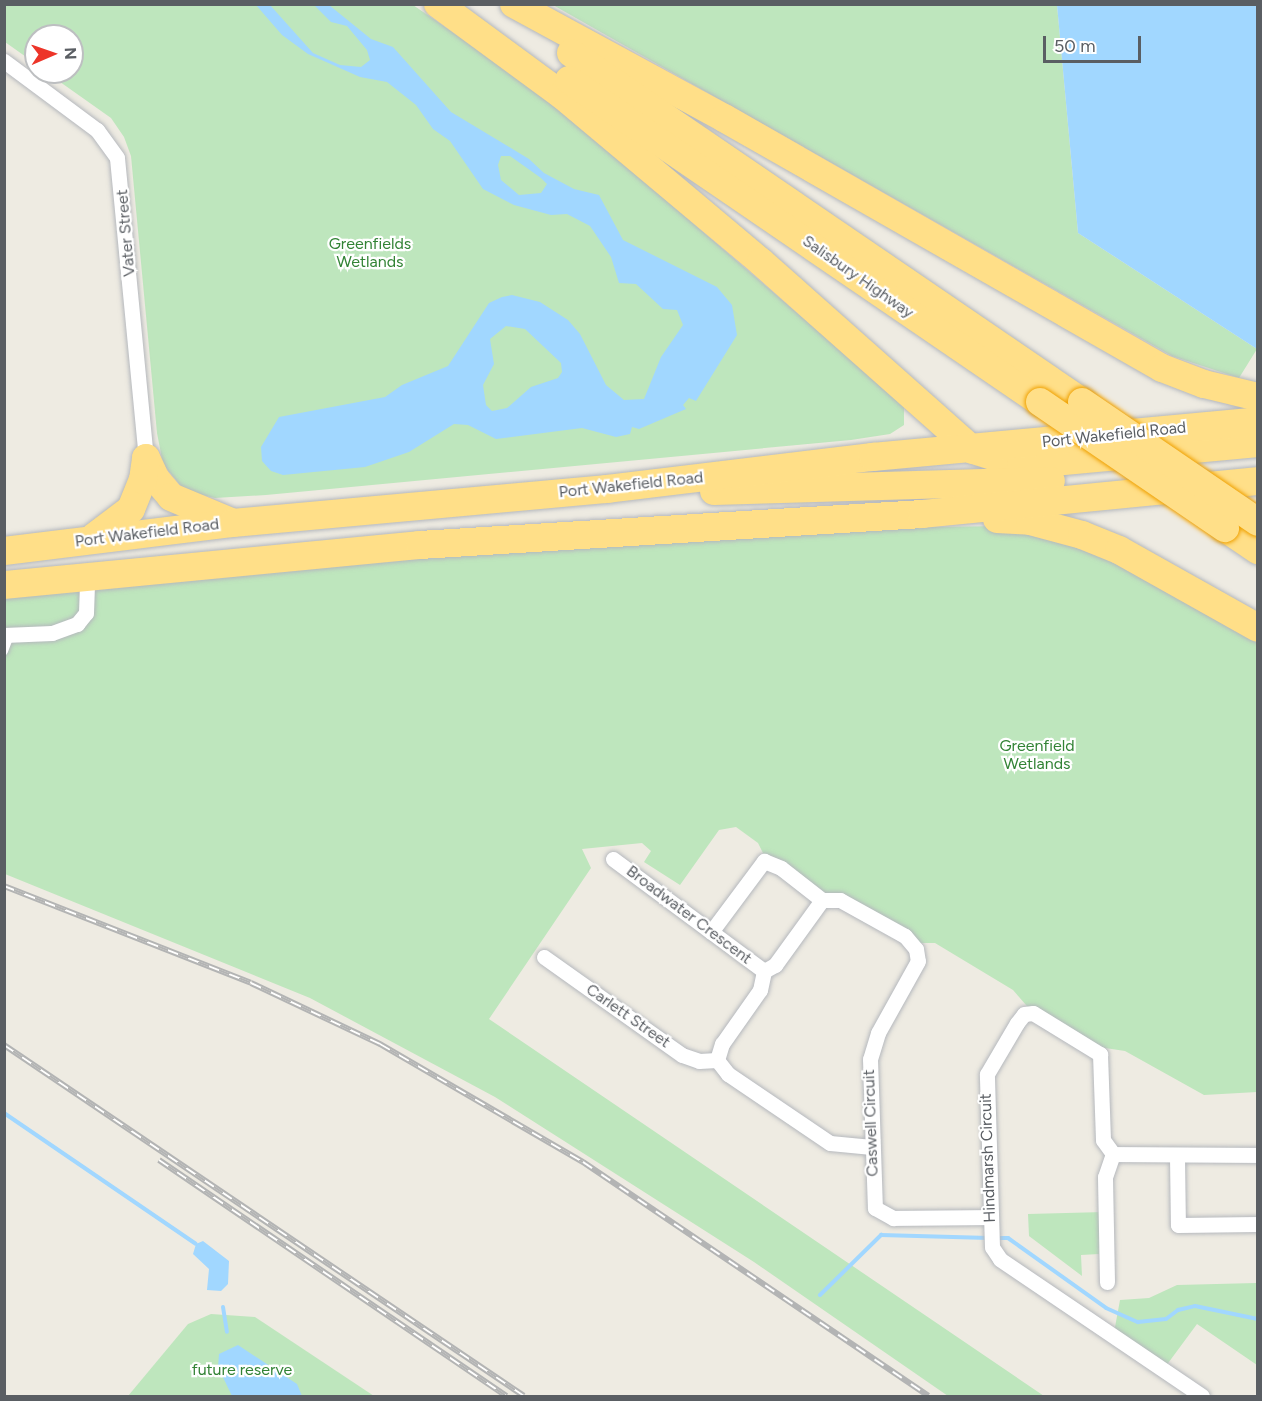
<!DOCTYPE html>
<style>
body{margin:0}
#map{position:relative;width:1262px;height:1401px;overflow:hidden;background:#eeebe2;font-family:Figtree,sans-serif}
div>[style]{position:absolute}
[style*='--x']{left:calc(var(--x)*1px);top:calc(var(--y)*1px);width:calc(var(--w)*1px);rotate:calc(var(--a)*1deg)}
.green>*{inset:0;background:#bee6bd}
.water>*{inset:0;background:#a1d7ff}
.stream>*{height:4px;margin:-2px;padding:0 2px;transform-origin:2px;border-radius:2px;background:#a1d7ff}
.roads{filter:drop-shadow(0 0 2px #b5b8bd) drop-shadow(0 0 2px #b5b8bd)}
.lane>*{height:8px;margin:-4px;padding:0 4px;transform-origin:4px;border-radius:4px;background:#fff}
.street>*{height:15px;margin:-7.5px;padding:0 7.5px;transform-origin:7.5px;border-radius:7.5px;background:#fff}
.highway>*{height:28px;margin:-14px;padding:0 14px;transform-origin:14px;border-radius:14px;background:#ffdf88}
.rail>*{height:6px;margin-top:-3px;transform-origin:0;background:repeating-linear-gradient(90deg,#fff 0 11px,#b3b4b4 0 22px);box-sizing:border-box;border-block:2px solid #b3b4b4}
.bridges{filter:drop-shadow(0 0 2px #f0a100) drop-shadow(0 0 2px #f0a100)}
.highway-bridge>*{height:28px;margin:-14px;padding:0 14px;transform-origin:14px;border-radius:14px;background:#ffdf88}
span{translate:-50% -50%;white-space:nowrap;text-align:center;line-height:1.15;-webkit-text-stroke:4.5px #fff;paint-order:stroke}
.street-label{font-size:16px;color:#5a5e63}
.park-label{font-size:16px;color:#328335}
.frame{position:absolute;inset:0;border:6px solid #5a5e63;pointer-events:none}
.north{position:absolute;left:24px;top:24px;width:60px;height:60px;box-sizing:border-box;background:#fff;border:2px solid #bdbfc1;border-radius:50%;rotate:88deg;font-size:16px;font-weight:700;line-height:24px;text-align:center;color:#5a5e63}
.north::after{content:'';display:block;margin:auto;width:21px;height:27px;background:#ed3529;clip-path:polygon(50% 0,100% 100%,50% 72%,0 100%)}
.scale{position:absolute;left:1043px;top:36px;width:98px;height:27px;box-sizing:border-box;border:3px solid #5a5e63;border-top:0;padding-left:8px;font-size:18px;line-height:21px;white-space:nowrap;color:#5a5e63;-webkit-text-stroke:4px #fff;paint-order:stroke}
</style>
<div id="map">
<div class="green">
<i style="clip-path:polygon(4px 5px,413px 5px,544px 95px,904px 405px,904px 425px,890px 434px,851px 440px,266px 495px,215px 498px,185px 491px,163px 464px,157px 433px,131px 156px,124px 137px,111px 118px,46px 72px,72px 72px,72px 36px,36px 36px,36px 64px,5px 42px)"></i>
<i style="clip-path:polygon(553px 5px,1057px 5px,1078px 233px,1257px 349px,1239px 378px,1172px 356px)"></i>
<i style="clip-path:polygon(1008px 526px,1079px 541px,1257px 634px,1257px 1092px,1204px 1095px,1125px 1051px,1092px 1046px,1033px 1013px,1013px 990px,935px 943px,913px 943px,767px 861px,758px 843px,736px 827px,719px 830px,680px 885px,644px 862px,651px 851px,642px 843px,582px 849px,591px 868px,489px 1019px,1044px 1396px,948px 1396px,754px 1262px,495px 1097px,310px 998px,5px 874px,4px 585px,925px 527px)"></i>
<i style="clip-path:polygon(1104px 1212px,1099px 1254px,1081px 1255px,1082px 1276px,1029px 1236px,1028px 1214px)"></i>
<i style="clip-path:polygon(1256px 1283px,1257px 1365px,1197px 1324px,1163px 1370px,1113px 1338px,1120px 1300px,1149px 1298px,1177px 1285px)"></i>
<i style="clip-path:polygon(211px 1314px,255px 1317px,374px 1396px,128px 1396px,188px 1324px)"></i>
</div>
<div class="water">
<i style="clip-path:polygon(evenodd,256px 5px,270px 5px,313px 53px,340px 65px,361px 67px,370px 60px,367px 50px,347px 26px,331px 22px,314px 5px,329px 5px,371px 39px,393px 47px,451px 112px,529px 159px,544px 173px,574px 189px,599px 195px,623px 240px,717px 287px,732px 305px,737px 335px,696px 401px,689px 398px,683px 405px,686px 409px,639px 429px,632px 427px,630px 434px,616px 437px,582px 428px,496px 439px,468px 425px,454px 424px,409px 452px,365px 467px,283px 475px,271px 471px,262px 461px,261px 447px,279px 417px,385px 397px,402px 385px,448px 366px,489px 303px,502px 297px,512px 295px,540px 302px,568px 320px,580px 334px,606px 385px,624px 400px,644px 399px,661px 357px,683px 325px,677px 310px,663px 309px,636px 284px,619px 283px,611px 257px,590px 226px,567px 214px,551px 215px,514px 205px,483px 189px,450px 141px,433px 129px,416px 105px,387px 82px,360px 77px,308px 54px,282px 35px,256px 5px,501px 156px,510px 156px,541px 178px,547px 184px,541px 193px,519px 195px,501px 180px,498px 165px,501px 156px,256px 5px,506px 326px,525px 329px,561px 363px,562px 372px,558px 378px,531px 387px,507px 408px,492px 411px,486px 405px,483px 385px,494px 364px,490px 339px,506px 326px)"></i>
<i style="clip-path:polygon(1057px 5px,1257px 5px,1257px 349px,1078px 233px)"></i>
<i style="clip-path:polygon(203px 1241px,229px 1261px,228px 1284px,221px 1291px,207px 1290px,209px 1269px,193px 1254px,196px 1244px)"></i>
<i style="clip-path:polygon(238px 1345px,297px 1384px,302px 1396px,232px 1396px,218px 1367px,219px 1354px)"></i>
</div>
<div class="stream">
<i style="--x:4;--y:1113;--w:232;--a:34.3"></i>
<i style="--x:997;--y:1238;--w:11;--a:0"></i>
<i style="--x:1008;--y:1238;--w:120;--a:35.5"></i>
<i style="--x:1106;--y:1308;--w:35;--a:24"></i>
<i style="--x:1138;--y:1322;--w:28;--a:-6"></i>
<i style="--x:1166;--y:1319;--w:15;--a:-37"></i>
<i style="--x:1178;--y:1310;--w:17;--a:-13"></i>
<i style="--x:1195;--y:1306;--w:64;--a:11.7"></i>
<i style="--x:820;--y:1295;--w:86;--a:-44.5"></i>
<i style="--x:881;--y:1235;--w:108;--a:1.6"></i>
<i style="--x:223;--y:1307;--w:25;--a:81"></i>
</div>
<div class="roads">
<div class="lane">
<i style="--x:4;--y:651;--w:17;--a:-69"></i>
</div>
<div class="street">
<i style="--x:4;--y:61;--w:116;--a:36.6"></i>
<i style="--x:97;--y:130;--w:34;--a:54"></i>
<i style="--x:117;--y:158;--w:301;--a:84.5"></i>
<i style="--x:4;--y:635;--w:48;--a:-2.4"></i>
<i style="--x:52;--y:633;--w:27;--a:-20"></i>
<i style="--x:77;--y:624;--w:14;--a:-51"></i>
<i style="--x:86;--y:613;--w:36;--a:-88"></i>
<i style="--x:613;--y:859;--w:188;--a:36.6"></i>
<i style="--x:711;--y:932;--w:89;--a:-53.3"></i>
<i style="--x:764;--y:861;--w:18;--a:22"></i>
<i style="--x:781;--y:868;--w:52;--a:38"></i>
<i style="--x:544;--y:957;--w:169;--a:35.4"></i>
<i style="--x:682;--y:1055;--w:18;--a:19"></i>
<i style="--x:699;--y:1061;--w:18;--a:-3"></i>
<i style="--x:717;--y:1060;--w:17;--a:-73"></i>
<i style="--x:722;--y:1044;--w:66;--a:-54.9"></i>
<i style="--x:760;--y:990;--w:19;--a:-78"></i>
<i style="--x:764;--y:971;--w:13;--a:-29"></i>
<i style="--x:775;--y:965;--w:80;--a:-54.1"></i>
<i style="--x:822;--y:900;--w:18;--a:0"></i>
<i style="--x:840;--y:900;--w:74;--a:29"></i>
<i style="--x:905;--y:936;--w:17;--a:50"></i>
<i style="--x:916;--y:949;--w:12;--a:81"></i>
<i style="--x:918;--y:961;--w:82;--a:119.1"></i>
<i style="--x:878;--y:1033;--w:27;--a:107"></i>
<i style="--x:870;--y:1059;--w:149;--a:88.1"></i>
<i style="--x:875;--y:1208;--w:21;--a:29"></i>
<i style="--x:893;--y:1218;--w:97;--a:-0.6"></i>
<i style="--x:717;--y:1060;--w:18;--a:52"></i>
<i style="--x:728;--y:1074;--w:123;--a:34.1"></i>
<i style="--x:830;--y:1143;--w:42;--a:5.4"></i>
<i style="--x:1177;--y:1157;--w:68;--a:89.2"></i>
<i style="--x:1178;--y:1225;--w:80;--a:-0.7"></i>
<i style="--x:1107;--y:1282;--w:105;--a:-91.1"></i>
<i style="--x:1105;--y:1177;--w:24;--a:-71"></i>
<i style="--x:1202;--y:1396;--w:244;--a:-145.9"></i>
<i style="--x:1000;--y:1259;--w:14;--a:-124"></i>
<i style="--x:992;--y:1247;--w:173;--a:-91.7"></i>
<i style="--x:987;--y:1074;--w:59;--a:-59.5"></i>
<i style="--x:1017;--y:1023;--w:11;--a:-52"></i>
<i style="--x:1024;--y:1014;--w:9;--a:-6"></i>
<i style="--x:1033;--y:1013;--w:79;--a:31.5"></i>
<i style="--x:1100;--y:1054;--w:86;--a:88"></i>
<i style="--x:1103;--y:1140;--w:17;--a:54"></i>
<i style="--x:1113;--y:1154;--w:145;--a:0.4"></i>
</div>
<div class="highway">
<i style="--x:438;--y:4;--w:154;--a:36.3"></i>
<i style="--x:562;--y:95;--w:260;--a:40"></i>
<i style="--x:761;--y:262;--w:283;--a:41.6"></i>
<i style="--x:973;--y:450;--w:50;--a:17.4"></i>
<i style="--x:1021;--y:465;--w:238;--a:-5.3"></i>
<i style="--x:514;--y:4;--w:239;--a:28.5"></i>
<i style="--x:724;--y:118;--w:504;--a:29.72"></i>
<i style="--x:1162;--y:368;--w:45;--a:20.9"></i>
<i style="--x:1204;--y:384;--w:56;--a:13.5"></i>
<i style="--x:571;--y:53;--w:619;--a:34.33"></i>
<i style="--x:569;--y:80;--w:571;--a:34.36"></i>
<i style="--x:146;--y:458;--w:23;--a:65"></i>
<i style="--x:156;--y:479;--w:23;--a:50"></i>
<i style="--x:171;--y:497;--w:65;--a:22.6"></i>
<i style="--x:714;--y:491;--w:337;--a:-1.7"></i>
<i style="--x:997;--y:519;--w:33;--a:3"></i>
<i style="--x:1030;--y:521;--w:54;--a:15.1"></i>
<i style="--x:1082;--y:535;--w:40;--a:22"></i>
<i style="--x:1119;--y:550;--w:159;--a:29.3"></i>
<i style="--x:1225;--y:528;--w:40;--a:34"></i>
<i style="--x:94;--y:537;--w:46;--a:-37.1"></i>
<i style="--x:131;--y:509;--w:31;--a:-68"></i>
<i style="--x:143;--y:480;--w:22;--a:-82"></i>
<i style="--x:4;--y:551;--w:231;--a:-7"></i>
<i style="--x:233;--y:523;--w:376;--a:-5.2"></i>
<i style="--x:607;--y:489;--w:268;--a:-6.9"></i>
<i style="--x:873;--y:457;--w:387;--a:-5.3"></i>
<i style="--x:4;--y:585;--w:418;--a:-5.5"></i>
<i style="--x:420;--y:545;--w:503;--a:-3.53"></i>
<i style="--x:922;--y:514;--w:338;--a:-5.6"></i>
</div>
</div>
<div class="rail">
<i style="--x:4;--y:886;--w:265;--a:21.4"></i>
<i style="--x:251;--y:983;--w:143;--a:25.3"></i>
<i style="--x:380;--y:1044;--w:235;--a:30.2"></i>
<i style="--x:583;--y:1162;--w:417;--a:34.1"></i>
<i style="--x:4;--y:1045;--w:627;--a:34.02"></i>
<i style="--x:159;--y:1160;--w:420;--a:34.2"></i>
</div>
<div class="bridges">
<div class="highway-bridge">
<i style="--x:1040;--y:402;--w:224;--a:34.3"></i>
<i style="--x:1082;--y:402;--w:213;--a:34.3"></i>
</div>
</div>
<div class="street-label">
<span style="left:126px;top:233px;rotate:-95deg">Vater Street</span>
<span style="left:858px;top:277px;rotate:35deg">Salisbury Highway</span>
<span style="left:1114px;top:435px;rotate:-6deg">Port Wakefield Road</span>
<span style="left:631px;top:485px;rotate:-6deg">Port Wakefield Road</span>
<span style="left:147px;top:533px;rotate:-7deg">Port Wakefield Road</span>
<span style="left:689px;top:915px;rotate:37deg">Broadwater Crescent</span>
<span style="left:628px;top:1016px;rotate:35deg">Carlett Street</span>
<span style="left:871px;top:1123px;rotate:-92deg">Caswell Circuit</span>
<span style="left:988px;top:1158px;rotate:-92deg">Hindmarsh Circuit</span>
</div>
<div class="park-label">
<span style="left:370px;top:253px">Greenfields<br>Wetlands</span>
<span style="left:1037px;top:755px">Greenfield<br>Wetlands</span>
<span style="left:242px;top:1370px">future reserve</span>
</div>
<div class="frame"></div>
<div class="north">N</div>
<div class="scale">50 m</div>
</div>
